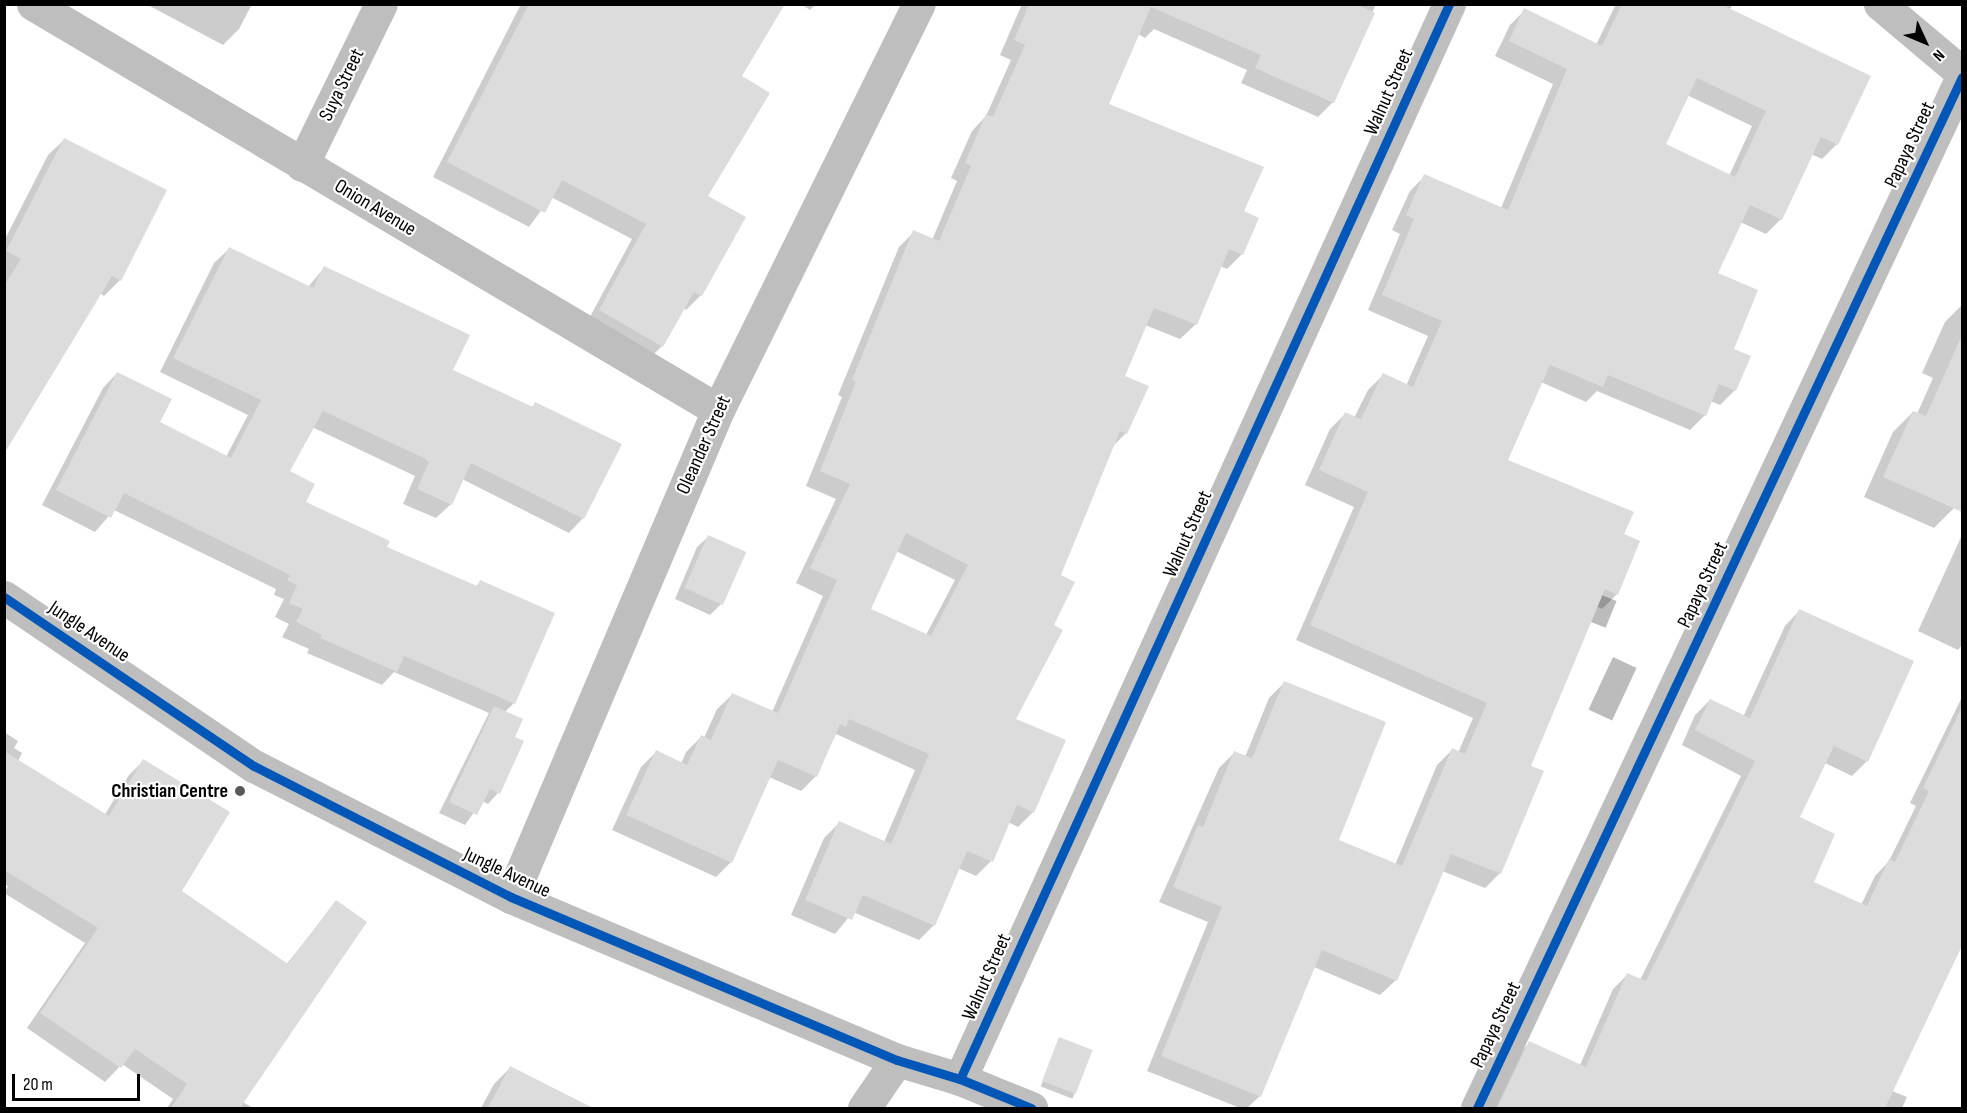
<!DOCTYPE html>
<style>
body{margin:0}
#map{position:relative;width:1967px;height:1113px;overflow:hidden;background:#fff;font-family:"Sofia Sans Condensed",sans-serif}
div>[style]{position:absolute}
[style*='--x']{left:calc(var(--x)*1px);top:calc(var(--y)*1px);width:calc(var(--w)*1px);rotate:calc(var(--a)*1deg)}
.water>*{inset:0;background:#bcbcbc;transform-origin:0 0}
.shadow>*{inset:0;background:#0003;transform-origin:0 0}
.building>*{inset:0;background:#dcdcdc;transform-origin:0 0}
.minor>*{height:33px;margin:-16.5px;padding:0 16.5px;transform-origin:16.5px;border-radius:16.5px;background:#bebebe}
.cycleway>*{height:9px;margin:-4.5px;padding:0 4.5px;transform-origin:4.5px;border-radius:4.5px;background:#0057b8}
.dots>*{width:16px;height:16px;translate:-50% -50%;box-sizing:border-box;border:3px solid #fff;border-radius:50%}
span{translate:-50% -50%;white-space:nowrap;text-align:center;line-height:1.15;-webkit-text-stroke:4.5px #fff;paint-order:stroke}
.street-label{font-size:20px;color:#000}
.poi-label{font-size:20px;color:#000;font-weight:700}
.right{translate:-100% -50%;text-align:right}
.frame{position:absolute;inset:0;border:6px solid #000;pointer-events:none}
.north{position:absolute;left:1895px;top:12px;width:60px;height:60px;-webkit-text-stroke:4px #fff;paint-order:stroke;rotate:134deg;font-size:16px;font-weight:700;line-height:24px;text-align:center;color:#000}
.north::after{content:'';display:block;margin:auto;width:21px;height:27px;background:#000;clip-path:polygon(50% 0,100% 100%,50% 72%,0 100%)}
.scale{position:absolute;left:12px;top:1074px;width:128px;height:27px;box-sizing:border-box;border:3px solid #000;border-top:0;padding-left:8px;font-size:18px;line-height:21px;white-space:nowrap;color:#000;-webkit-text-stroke:4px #fff;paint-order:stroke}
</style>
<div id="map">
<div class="water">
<i style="left:1572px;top:583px;width:48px;height:29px;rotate:22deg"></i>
<i style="left:1613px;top:657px;width:26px;height:58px;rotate:25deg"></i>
</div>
<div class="shadow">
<i style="clip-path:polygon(146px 4px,252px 4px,239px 29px,223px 45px)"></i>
<i style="clip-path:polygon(521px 4px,783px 4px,740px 77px,706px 197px,701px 295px,686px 310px,683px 308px,662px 346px,647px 361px,585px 326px,632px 239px,551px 197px,529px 227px,433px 177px)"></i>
<i style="clip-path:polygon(801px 4px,816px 4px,810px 10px)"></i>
<i style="clip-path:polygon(evenodd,1022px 4px,1376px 4px,1333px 102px,1318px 117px,1241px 83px,1247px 70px,1154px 29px,1145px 38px,1138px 34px,1107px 104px,1242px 212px,1242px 254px,1227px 269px,1220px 266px,1195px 325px,1180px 339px,1145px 325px,1123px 377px,1126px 433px,1112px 447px,1059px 575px,1052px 625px,1014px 720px,1033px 812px,1018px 827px,1008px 822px,991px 861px,976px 876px,958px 868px,934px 925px,919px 940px,853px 912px,835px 934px,791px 915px,824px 838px,839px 823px,884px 842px,915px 770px,836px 734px,816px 776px,801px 791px,769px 777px,731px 862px,716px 877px,612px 830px,641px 767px,656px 752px,681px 764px,686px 752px,701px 737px,704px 738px,717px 709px,732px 695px,772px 712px,823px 596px,796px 583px,836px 499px,806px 486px,842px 397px,838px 395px,899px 247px,914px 232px,932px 240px,957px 181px,951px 178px,972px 131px,986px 116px,1011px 60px,1000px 55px,1022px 4px,896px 551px,955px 580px,926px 635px,869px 610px,896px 551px)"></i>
<i style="clip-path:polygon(evenodd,1616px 4px,1733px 4px,1729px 11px,1837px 144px,1822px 159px,1811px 154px,1781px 219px,1766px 234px,1740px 222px,1716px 274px,1732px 350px,1735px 390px,1720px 405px,1710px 401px,1705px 415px,1690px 430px,1597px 391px,1586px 402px,1541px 382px,1506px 460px,1623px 535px,1617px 594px,1602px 609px,1596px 606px,1529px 767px,1500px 873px,1485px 888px,1442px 871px,1395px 981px,1380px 995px,1314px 967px,1260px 1096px,1247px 1108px,1240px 1108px,1147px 1071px,1208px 922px,1159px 902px,1219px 768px,1234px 753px,1245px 757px,1269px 698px,1284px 683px,1337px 841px,1395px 865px,1437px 765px,1452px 750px,1458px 753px,1473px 718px,1296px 640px,1354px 507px,1305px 485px,1330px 429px,1345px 414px,1354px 418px,1368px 390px,1383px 375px,1406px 386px,1428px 336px,1368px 310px,1400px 234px,1392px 230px,1410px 191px,1425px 176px,1501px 208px,1553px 84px,1495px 56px,1510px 25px,1525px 10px,1596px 45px,1616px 4px,1687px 95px,1752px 126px,1729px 176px,1664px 145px,1687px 95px)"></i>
<i style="clip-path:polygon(64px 140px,120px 280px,104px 296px,100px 293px,4px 451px,4px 241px,48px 155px)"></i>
<i style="clip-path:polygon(229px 249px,308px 287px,324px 268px,451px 371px,531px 408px,536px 403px,583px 518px,569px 533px,462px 479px,451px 504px,436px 518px,403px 504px,415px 476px,312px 427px,288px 472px,304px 502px,385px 547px,476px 586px,480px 582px,514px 703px,505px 712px,513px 738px,498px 793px,488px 804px,482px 801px,465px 825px,439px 813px,489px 713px,394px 672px,382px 685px,307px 653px,309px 649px,282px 637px,289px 624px,275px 617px,284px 599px,274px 595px,276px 589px,114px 510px,95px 532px,42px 505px,103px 388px,117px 373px,158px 423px,226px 457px,248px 415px,160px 372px,214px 263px)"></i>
<i style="clip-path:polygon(1962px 305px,1962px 490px,1954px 508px,1934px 528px,1864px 497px,1893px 432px,1913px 412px,1917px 414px,1933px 378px,1922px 373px,1945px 322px)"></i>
<i style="clip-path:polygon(1962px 535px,1962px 645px,1958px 650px,1918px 631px)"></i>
<i style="clip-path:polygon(708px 537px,721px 604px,710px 615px,675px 599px,697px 547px)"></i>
<i style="clip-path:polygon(1799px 611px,1867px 761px,1852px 776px,1825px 763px,1798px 818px,1812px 882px,1861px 905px,1875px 876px,1889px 861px,1916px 806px,1910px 803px,1962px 697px,1962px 823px,1952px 845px,1962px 850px,1962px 942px,1892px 1091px,1907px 1097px,1902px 1108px,1490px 1108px,1515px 1058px,1529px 1043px,1580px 1065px,1613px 989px,1628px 974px,1640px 980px,1741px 776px,1682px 745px,1695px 715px,1710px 700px,1743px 717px,1785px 626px)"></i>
<i style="clip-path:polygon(4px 732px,18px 741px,14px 748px,22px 753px,18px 761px,104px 816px,129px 775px,143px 761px,180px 891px,286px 965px,336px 902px,243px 1102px,253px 1108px,167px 1108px,173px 1099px,122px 1064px,105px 1082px,27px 1028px,85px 943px,4px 893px,8px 886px,4px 884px)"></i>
<i style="left:1059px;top:1039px;width:34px;height:51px;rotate:21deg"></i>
<i style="clip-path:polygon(510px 1068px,590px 1108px,481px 1108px,494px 1084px)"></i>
</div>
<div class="building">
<i style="clip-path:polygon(529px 4px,785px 4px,742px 76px,770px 93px,708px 196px,746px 217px,702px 296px,694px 292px,663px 347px,599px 310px,646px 224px,562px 180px,545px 213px,447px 162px)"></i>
<i style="clip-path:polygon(evenodd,1029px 4px,1355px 4px,1375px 13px,1334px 103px,1255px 68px,1261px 55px,1151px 7px,1109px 104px,1264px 167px,1244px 211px,1259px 218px,1243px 255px,1229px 249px,1197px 325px,1154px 308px,1125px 376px,1149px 386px,1127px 434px,1120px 431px,1061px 575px,1075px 582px,1054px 625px,1063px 630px,1016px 719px,1066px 740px,1034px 813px,1017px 805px,993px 862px,967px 851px,935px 926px,863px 895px,852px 920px,805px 900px,839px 821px,891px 844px,929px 754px,849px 719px,846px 727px,840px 724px,817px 777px,778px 760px,732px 863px,626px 815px,656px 750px,687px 765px,701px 735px,711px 740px,732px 693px,778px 713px,837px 580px,810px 568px,850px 484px,820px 471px,856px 382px,852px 380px,913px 230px,939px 241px,971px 166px,965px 163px,986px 114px,993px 117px,1025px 45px,1014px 40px,1029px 4px,906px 533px,968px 565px,931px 636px,871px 609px,906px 533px)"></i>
<i style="clip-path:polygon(evenodd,1622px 4px,1720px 4px,1871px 76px,1838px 145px,1821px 137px,1782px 220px,1750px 205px,1718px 273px,1758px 290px,1734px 349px,1751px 356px,1736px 391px,1719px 384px,1706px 416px,1608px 375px,1603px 387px,1550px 365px,1508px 460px,1634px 512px,1624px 534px,1640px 541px,1618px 595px,1605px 589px,1531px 766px,1544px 771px,1501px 874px,1451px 854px,1397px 981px,1322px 950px,1261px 1097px,1161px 1056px,1222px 907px,1173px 887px,1198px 825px,1203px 827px,1234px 751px,1252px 758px,1284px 681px,1386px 722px,1339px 840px,1402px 866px,1452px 748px,1465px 754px,1487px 703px,1310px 625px,1368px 492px,1319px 470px,1345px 412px,1361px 419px,1383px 373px,1413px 387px,1442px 321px,1382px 295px,1414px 219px,1406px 215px,1424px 174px,1508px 210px,1567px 69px,1509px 41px,1524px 8px,1602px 46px,1622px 4px,1697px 78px,1766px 111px,1735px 177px,1666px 144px,1697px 78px)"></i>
<i style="clip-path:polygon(64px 138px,167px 190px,121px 281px,112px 276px,4px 454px,4px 286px,21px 259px,6px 251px)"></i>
<i style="clip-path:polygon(229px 247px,313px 288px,324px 266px,470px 335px,453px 370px,533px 407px,535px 402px,622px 444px,584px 519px,471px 463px,452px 505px,417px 489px,429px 462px,424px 458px,323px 411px,290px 471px,315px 484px,306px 502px,390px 541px,387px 547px,477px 586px,480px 580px,555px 613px,515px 704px,404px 656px,397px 672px,320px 638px,322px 635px,296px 622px,303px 609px,289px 603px,297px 585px,287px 580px,290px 575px,124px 493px,111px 518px,56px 490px,117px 372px,172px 399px,160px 422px,231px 458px,261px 400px,173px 358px)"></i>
<i style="clip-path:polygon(1962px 335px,1962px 512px,1883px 477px,1913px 411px,1926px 416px)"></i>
<i style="left:708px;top:535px;width:42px;height:58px;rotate:24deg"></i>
<i style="clip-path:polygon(1799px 609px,1914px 661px,1868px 762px,1834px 746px,1800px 817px,1835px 834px,1814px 882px,1867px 906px,1889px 859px,1895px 862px,1929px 791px,1923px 788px,1962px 707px,1962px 946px,1885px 1108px,1497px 1108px,1529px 1041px,1586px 1067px,1627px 973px,1646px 981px,1755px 761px,1695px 730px,1710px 699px,1750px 718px)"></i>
<i style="clip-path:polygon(494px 706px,523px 719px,515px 737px,524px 741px,500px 794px,490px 789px,477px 815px,449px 802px)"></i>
<i style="clip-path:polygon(4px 751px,109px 816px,143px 759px,230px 812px,182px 891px,288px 964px,336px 900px,367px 922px,240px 1108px,171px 1108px,187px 1084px,135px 1049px,121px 1068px,40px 1013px,98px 928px,4px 870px)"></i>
<i style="left:1059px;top:1037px;width:36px;height:47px;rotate:21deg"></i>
<i style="clip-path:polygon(510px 1066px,593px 1108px,488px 1108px)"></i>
</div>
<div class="minor">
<i style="--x:33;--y:4;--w:796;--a:30.66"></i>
<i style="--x:1880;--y:4;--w:107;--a:40.1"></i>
<i style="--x:302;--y:165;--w:179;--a:-63.9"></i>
<i style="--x:4;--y:597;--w:302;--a:34.1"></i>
<i style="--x:254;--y:766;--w:288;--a:27"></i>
<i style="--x:511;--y:897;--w:419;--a:22.9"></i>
<i style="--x:897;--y:1060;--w:66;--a:16.8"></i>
<i style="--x:960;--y:1079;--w:77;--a:22.2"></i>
<i style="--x:511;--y:897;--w:529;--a:-66.97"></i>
<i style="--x:718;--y:410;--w:453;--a:-63.7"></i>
<i style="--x:960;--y:1079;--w:1181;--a:-65.54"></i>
<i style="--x:864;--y:1108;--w:58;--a:-55.5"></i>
<i style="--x:1477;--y:1108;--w:1139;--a:-64.81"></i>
</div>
<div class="cycleway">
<i style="--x:4;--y:597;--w:302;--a:34.1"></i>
<i style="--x:254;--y:766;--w:288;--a:27"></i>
<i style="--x:511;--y:897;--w:419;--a:22.9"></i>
<i style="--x:897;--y:1060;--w:66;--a:16.8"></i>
<i style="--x:960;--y:1079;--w:77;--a:22.2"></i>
<i style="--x:960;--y:1079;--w:1181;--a:-65.54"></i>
<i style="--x:1477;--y:1108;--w:1139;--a:-64.81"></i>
</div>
<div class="dots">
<i style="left:240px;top:791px;background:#595959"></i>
</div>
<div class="street-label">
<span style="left:342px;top:85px;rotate:-64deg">Suya Street</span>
<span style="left:1389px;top:92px;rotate:-66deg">Walnut Street</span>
<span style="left:1910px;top:145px;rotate:-65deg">Papaya Street</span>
<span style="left:375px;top:208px;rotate:31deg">Onion Avenue</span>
<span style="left:704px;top:445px;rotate:-66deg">Oleander Street</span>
<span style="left:1188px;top:534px;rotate:-66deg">Walnut Street</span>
<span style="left:1703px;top:585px;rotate:-65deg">Papaya Street</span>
<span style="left:89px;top:632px;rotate:34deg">Jungle Avenue</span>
<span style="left:507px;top:873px;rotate:25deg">Jungle Avenue</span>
<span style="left:987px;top:977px;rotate:-66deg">Walnut Street</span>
<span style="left:1496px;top:1025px;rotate:-65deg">Papaya Street</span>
</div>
<div class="poi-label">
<span class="right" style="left:228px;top:791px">Christian Centre</span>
</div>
<div class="frame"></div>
<div class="north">N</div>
<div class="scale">20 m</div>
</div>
